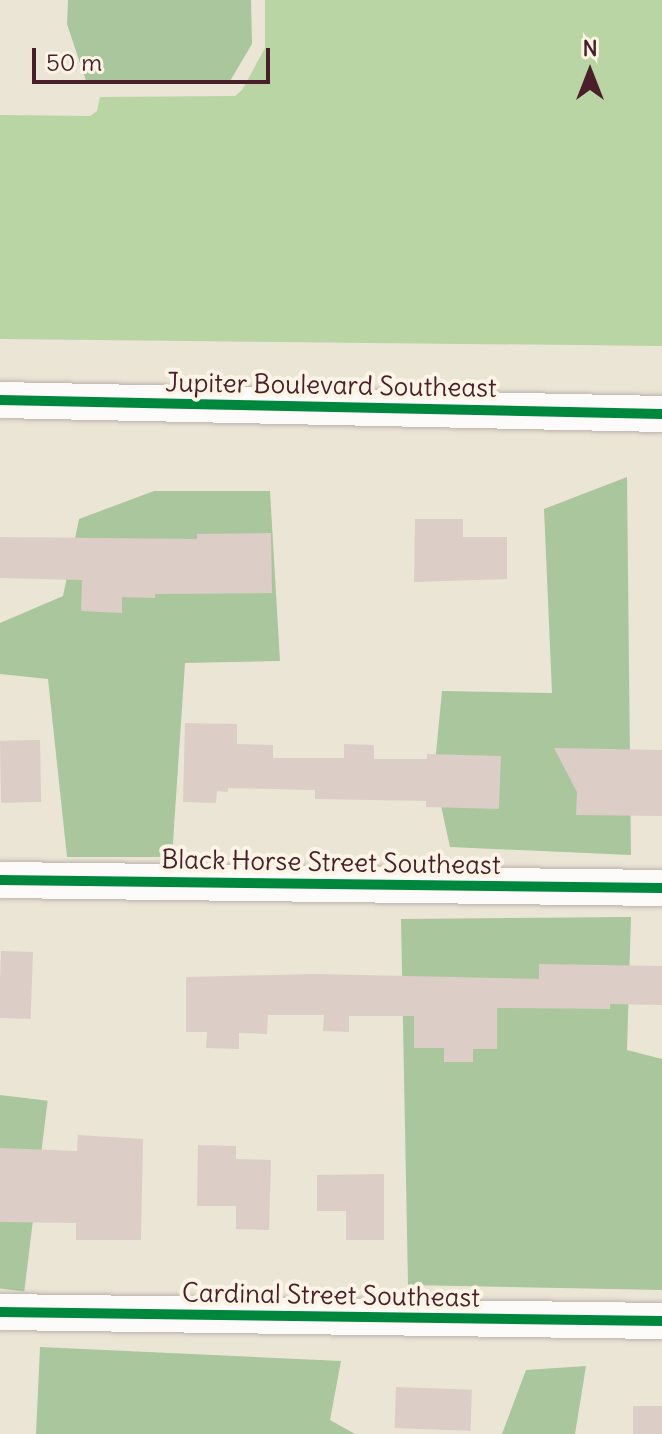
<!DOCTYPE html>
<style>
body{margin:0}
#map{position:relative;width:662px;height:1434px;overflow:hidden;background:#ebe5d6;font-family:Delius,sans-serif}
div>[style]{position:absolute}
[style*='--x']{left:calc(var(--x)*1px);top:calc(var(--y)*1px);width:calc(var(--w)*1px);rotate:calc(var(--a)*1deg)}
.green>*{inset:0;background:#b9d5a4}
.forest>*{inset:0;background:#aac69c;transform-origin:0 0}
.building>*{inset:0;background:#dccdc6;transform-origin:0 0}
.roads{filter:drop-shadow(0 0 2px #bbb3ab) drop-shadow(0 0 2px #bbb3ab)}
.minor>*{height:36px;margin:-18px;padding:0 18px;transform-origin:18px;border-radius:18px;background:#fcfbf9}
.cycleway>*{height:10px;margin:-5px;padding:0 5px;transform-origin:5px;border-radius:5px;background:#00873e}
span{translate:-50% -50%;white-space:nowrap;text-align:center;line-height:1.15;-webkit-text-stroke:8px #fcf5e5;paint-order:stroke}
.street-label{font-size:26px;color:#4a1f2b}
.north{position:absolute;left:550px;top:32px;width:80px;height:80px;-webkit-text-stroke:6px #fcf5e5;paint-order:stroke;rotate:0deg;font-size:22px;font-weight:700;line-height:32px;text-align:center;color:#4a1f2b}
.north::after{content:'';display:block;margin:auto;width:28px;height:36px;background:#4a1f2b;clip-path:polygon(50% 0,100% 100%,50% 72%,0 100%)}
.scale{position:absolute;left:32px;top:48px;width:238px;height:36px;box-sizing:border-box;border:4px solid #4a1f2b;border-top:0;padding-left:10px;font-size:24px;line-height:28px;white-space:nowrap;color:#4a1f2b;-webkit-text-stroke:6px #fcf5e5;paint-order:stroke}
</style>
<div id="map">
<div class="green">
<i style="clip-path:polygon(265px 0,662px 0,662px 346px,0 339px,0 115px,90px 116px,97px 111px,100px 97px,235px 96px,242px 90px,265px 48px)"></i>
</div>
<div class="forest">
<i style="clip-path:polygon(68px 0,251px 0,252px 44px,230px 81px,86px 81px,67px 24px)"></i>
<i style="clip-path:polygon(627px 477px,631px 855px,450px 847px,434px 774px,442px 691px,552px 693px,544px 509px)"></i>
<i style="clip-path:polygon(154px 491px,270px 491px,280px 661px,185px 663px,172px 857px,67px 857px,48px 679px,0 674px,0 623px,63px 596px,79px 519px)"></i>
<i style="clip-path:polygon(631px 917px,627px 1050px,662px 1059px,662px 1290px,408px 1285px,401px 919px)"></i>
<i style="left:0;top:1095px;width:48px;height:192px;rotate:7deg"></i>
<i style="clip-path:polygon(40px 1347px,341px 1361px,330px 1420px,355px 1434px,36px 1434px)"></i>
<i style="clip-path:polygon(586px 1366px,575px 1434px,502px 1434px,526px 1370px)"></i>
</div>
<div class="building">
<i style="clip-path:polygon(415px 519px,463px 519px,463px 537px,507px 537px,507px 579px,414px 582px)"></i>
<i style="clip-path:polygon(271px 533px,272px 593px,155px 594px,155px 598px,122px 597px,122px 613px,81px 611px,82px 580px,0 578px,0 537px,197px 539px,197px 534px)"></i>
<i style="clip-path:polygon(185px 723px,237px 724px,237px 744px,273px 745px,273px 758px,344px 758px,344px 744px,374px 745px,374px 759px,427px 759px,427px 754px,501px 756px,499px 809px,426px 807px,426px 801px,315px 799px,315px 790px,228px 788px,228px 792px,217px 791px,216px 803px,183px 802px)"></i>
<i style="left:40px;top:740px;width:62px;height:40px;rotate:89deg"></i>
<i style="clip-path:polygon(554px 748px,662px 750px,662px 816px,576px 815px,577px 792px)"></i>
<i style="left:1px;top:951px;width:32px;height:67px;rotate:2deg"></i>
<i style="clip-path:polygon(539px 964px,662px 966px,662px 1005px,610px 1004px,610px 1009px,497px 1008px,497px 1049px,473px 1049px,473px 1062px,444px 1062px,444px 1048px,414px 1048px,414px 1016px,349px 1016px,349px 1032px,323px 1031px,324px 1015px,268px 1015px,267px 1034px,239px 1033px,239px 1049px,206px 1048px,207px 1032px,186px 1032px,186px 977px,315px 974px,539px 979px)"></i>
<i style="clip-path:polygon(78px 1135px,143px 1139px,141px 1240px,76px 1240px,76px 1223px,0 1222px,0 1148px,77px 1151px)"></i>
<i style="clip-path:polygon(198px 1145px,236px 1146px,236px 1159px,271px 1160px,269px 1230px,236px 1229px,236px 1206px,197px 1206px)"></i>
<i style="clip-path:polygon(384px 1174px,384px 1240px,346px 1240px,346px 1211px,317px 1211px,317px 1175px)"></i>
<i style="left:396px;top:1387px;width:76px;height:41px;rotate:2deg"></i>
<i style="left:633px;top:1406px;width:29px;height:28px"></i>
</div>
<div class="roads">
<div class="minor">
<i style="--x:0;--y:400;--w:662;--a:1.21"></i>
<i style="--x:0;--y:880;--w:662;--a:0.69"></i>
<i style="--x:0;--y:1312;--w:662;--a:0.78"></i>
</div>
</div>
<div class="cycleway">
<i style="--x:0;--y:400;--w:662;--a:1.21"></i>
<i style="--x:0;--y:880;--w:662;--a:0.69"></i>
<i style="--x:0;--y:1312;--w:662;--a:0.78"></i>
</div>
<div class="street-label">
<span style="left:331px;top:385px;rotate:1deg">Jupiter Boulevard Southeast</span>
<span style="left:331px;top:862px;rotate:1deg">Black Horse Street Southeast</span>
<span style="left:331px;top:1295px;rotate:1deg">Cardinal Street Southeast</span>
</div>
<div class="north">N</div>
<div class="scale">50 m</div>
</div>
